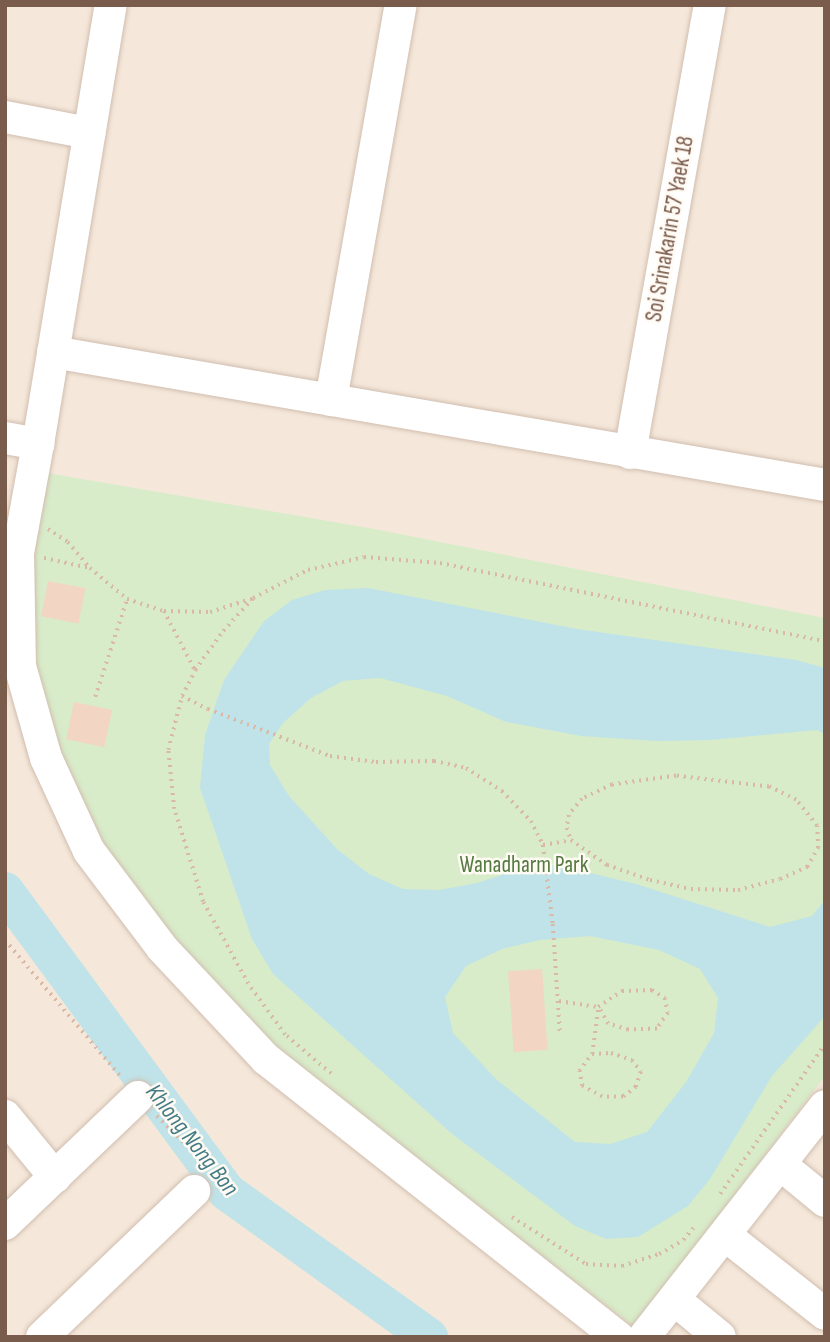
<!DOCTYPE html>
<style>
body{margin:0}
#map{position:relative;width:830px;height:1342px;overflow:hidden;background:#fdf6ec;font-family:"Sofia Sans Condensed",sans-serif}
div>[style]{position:absolute}
[style*='--x']{left:calc(var(--x)*1px);top:calc(var(--y)*1px);width:calc(var(--w)*1px);rotate:calc(var(--a)*1deg)}
.residential>*{inset:0;background:#f5e8da;transform-origin:0 0}
.green>*{inset:0;background:#d8ecc9}
.water>*{inset:0;background:#bfe3e8}
.river>*{height:38px;margin:-19px;padding:0 19px;transform-origin:19px;border-radius:19px;background:#bfe3e8}
.building>*{inset:0;background:#f3d5c3;transform-origin:0 0}
.path>*{height:3.5px;margin-top:-1.75px;transform-origin:0;background:repeating-linear-gradient(90deg,#d9b8a5 0 2px,transparent 0 7px)}
.roads{filter:drop-shadow(0 0 2px #d1beb0) drop-shadow(0 0 2px #d1beb0)}
.minor>*{height:32px;margin:-16px;padding:0 16px;transform-origin:16px;border-radius:16px;background:#fff}
span{translate:-50% -50%;white-space:nowrap;text-align:center;line-height:1.15;-webkit-text-stroke:5px #fffaf3;paint-order:stroke}
.street-label{font-size:23px;color:#7a5c4d}
.park-label{font-size:23px;color:#537a41}
.water-label{font-size:24px;color:#437c86;font-style:italic}
.frame{position:absolute;inset:0;border:7px solid #7a5c4d;pointer-events:none}
</style>
<div id="map">
<div class="residential">
<i style="left:5px;top:5px;width:820px;height:1332px"></i>
</div>
<div class="green">
<i style="clip-path:polygon(41px 472px,369px 528px,825px 618px,825px 1076px,634px 1327px,272px 1050px,174px 942px,99px 845px,56px 754px,29px 664px,25px 558px)"></i>
</div>
<div class="water">
<i style="clip-path:polygon(evenodd,368px 588px,577px 629px,796px 660px,825px 668px,825px 734px,817px 730px,710px 740px,657px 741px,581px 736px,506px 722px,447px 696px,380px 678px,343px 681px,311px 698px,283px 723px,269px 744px,270px 765px,289px 796px,337px 849px,369px 874px,403px 889px,439px 890px,477px 883px,535px 864px,565px 867px,636px 884px,770px 927px,812px 916px,825px 900px,825px 1016px,772px 1076px,710px 1179px,688px 1206px,638px 1237px,606px 1239px,575px 1226px,452px 1134px,273px 974px,252px 939px,200px 788px,205px 735px,224px 680px,264px 621px,292px 600px,325px 590px,368px 588px,590px 936px,659px 950px,700px 969px,718px 998px,714px 1033px,686px 1082px,647px 1132px,610px 1144px,575px 1142px,496px 1079px,453px 1033px,445px 997px,466px 966px,502px 949px,540px 940px,590px 936px)"></i>
</div>
<div class="river">
<i style="--x:5;--y:891;--w:374;--a:53.6"></i>
<i style="--x:227;--y:1192;--w:249;--a:35.7"></i>
</div>
<div class="building">
<i style="left:48px;top:581px;width:38px;height:36px;rotate:11deg"></i>
<i style="left:74px;top:702px;width:39px;height:38px;rotate:12deg"></i>
<i style="left:542px;top:969px;width:81px;height:34px;rotate:86deg"></i>
</div>
<div class="path">
<i style="--x:48;--y:529;--w:24;--a:33"></i>
<i style="--x:68;--y:542;--w:31;--a:50"></i>
<i style="--x:44;--y:558;--w:47;--a:12.3"></i>
<i style="--x:90;--y:568;--w:48;--a:40"></i>
<i style="--x:127;--y:599;--w:39;--a:18"></i>
<i style="--x:164;--y:611;--w:46;--a:1.2"></i>
<i style="--x:210;--y:612;--w:43;--a:-17.6"></i>
<i style="--x:164;--y:611;--w:67;--a:62.3"></i>
<i style="--x:182;--y:696;--w:29;--a:27"></i>
<i style="--x:208;--y:709;--w:131;--a:21.1"></i>
<i style="--x:330;--y:756;--w:46;--a:7.4"></i>
<i style="--x:376;--y:762;--w:58;--a:-1"></i>
<i style="--x:434;--y:761;--w:33;--a:12"></i>
<i style="--x:466;--y:768;--w:43;--a:32.6"></i>
<i style="--x:502;--y:791;--w:42;--a:46"></i>
<i style="--x:531;--y:821;--w:27;--a:63"></i>
<i style="--x:543;--y:845;--w:80;--a:82.8"></i>
<i style="--x:553;--y:924;--w:108;--a:86.3"></i>
<i style="--x:95;--y:697;--w:103;--a:-71.9"></i>
<i style="--x:543;--y:845;--w:28;--a:-10"></i>
<i style="--x:571;--y:840;--w:44;--a:34.8"></i>
<i style="--x:607;--y:865;--w:46;--a:19.2"></i>
<i style="--x:650;--y:880;--w:42;--a:12.4"></i>
<i style="--x:691;--y:889;--w:47;--a:1.2"></i>
<i style="--x:738;--y:890;--w:43;--a:-14.7"></i>
<i style="--x:780;--y:879;--w:30;--a:-24"></i>
<i style="--x:807;--y:867;--w:22;--a:-60"></i>
<i style="--x:818;--y:848;--w:22;--a:-93"></i>
<i style="--x:817;--y:826;--w:33;--a:-129"></i>
<i style="--x:796;--y:800;--w:30;--a:-154"></i>
<i style="--x:769;--y:787;--w:94;--a:-173.3"></i>
<i style="--x:676;--y:776;--w:65;--a:172"></i>
<i style="--x:612;--y:785;--w:33;--a:155"></i>
<i style="--x:582;--y:799;--w:21;--a:129"></i>
<i style="--x:569;--y:815;--w:13;--a:99"></i>
<i style="--x:567;--y:828;--w:13;--a:72"></i>
<i style="--x:5;--y:940;--w:180;--a:49.7"></i>
<i style="--x:559;--y:1001;--w:39;--a:9"></i>
<i style="--x:598;--y:1007;--w:29;--a:-34"></i>
<i style="--x:622;--y:991;--w:30;--a:-2"></i>
<i style="--x:652;--y:990;--w:15;--a:32"></i>
<i style="--x:665;--y:998;--w:15;--a:79"></i>
<i style="--x:668;--y:1013;--w:19;--a:125"></i>
<i style="--x:657;--y:1029;--w:29;--a:178"></i>
<i style="--x:628;--y:1030;--w:21;--a:-163"></i>
<i style="--x:608;--y:1024;--w:20;--a:-120"></i>
<i style="--x:592;--y:1054;--w:19;--a:-3"></i>
<i style="--x:611;--y:1053;--w:22;--a:18"></i>
<i style="--x:632;--y:1060;--w:15;--a:53"></i>
<i style="--x:641;--y:1072;--w:16;--a:108"></i>
<i style="--x:636;--y:1087;--w:16;--a:142"></i>
<i style="--x:623;--y:1097;--w:21;--a:180"></i>
<i style="--x:602;--y:1097;--w:23;--a:-151"></i>
<i style="--x:582;--y:1086;--w:15;--a:-101"></i>
<i style="--x:579;--y:1071;--w:21;--a:-53"></i>
<i style="--x:592;--y:1054;--w:45;--a:-82.4"></i>
<i style="--x:331;--y:1074;--w:60;--a:-139.7"></i>
<i style="--x:285;--y:1035;--w:63;--a:-126"></i>
<i style="--x:248;--y:984;--w:94;--a:-118.8"></i>
<i style="--x:203;--y:902;--w:97;--a:-107.3"></i>
<i style="--x:174;--y:809;--w:59;--a:-95.8"></i>
<i style="--x:168;--y:750;--w:56;--a:-75.5"></i>
<i style="--x:182;--y:696;--w:29;--a:-63"></i>
<i style="--x:195;--y:670;--w:48;--a:-54.3"></i>
<i style="--x:223;--y:631;--w:45;--a:-47.7"></i>
<i style="--x:253;--y:598;--w:62;--a:-27"></i>
<i style="--x:308;--y:570;--w:57;--a:-13.1"></i>
<i style="--x:364;--y:557;--w:76;--a:4.5"></i>
<i style="--x:440;--y:563;--w:393;--a:11.5"></i>
<i style="--x:157;--y:1116;--w:64;--a:45"></i>
<i style="--x:202;--y:1161;--w:46;--a:37.9"></i>
<i style="--x:720;--y:1194;--w:183;--a:-55"></i>
<i style="--x:512;--y:1217;--w:88;--a:32.4"></i>
<i style="--x:586;--y:1264;--w:36;--a:3"></i>
<i style="--x:622;--y:1266;--w:39;--a:-18"></i>
<i style="--x:659;--y:1254;--w:28;--a:-30"></i>
<i style="--x:683;--y:1240;--w:20;--a:-49"></i>
</div>
<div class="roads">
<div class="minor">
<i style="--x:5;--y:117;--w:86;--a:10.8"></i>
<i style="--x:53;--y:352;--w:783;--a:9.77"></i>
<i style="--x:331;--y:400;--w:401;--a:-80"></i>
<i style="--x:5;--y:438;--w:34;--a:10"></i>
<i style="--x:38;--y:444;--w:445;--a:-80.6"></i>
<i style="--x:38;--y:444;--w:111;--a:100.4"></i>
<i style="--x:18;--y:553;--w:113;--a:89"></i>
<i style="--x:20;--y:666;--w:96;--a:74.2"></i>
<i style="--x:46;--y:758;--w:102;--a:65.2"></i>
<i style="--x:89;--y:851;--w:121;--a:53"></i>
<i style="--x:162;--y:948;--w:152;--a:46.9"></i>
<i style="--x:266;--y:1059;--w:449;--a:38.3"></i>
<i style="--x:630;--y:453;--w:455;--a:-79.9"></i>
<i style="--x:5;--y:1116;--w:79;--a:50.7"></i>
<i style="--x:780;--y:1164;--w:58;--a:39.4"></i>
<i style="--x:5;--y:1224;--w:184;--a:-43.7"></i>
<i style="--x:725;--y:1235;--w:127;--a:38.3"></i>
<i style="--x:675;--y:1300;--w:58;--a:39.4"></i>
<i style="--x:42;--y:1337;--w:211;--a:-43.8"></i>
<i style="--x:644;--y:1337;--w:293;--a:-51.9"></i>
</div>
</div>
<div class="street-label">
<span style="left:670px;top:229px;rotate:-80deg">Soi Srinakarin 57 Yaek 18</span>
</div>
<div class="park-label">
<span style="left:524px;top:865px">Wanadharm Park</span>
</div>
<div class="water-label">
<span style="left:192px;top:1140px;rotate:52deg">Khlong Nong Bon</span>
</div>
<div class="frame"></div>
</div>
